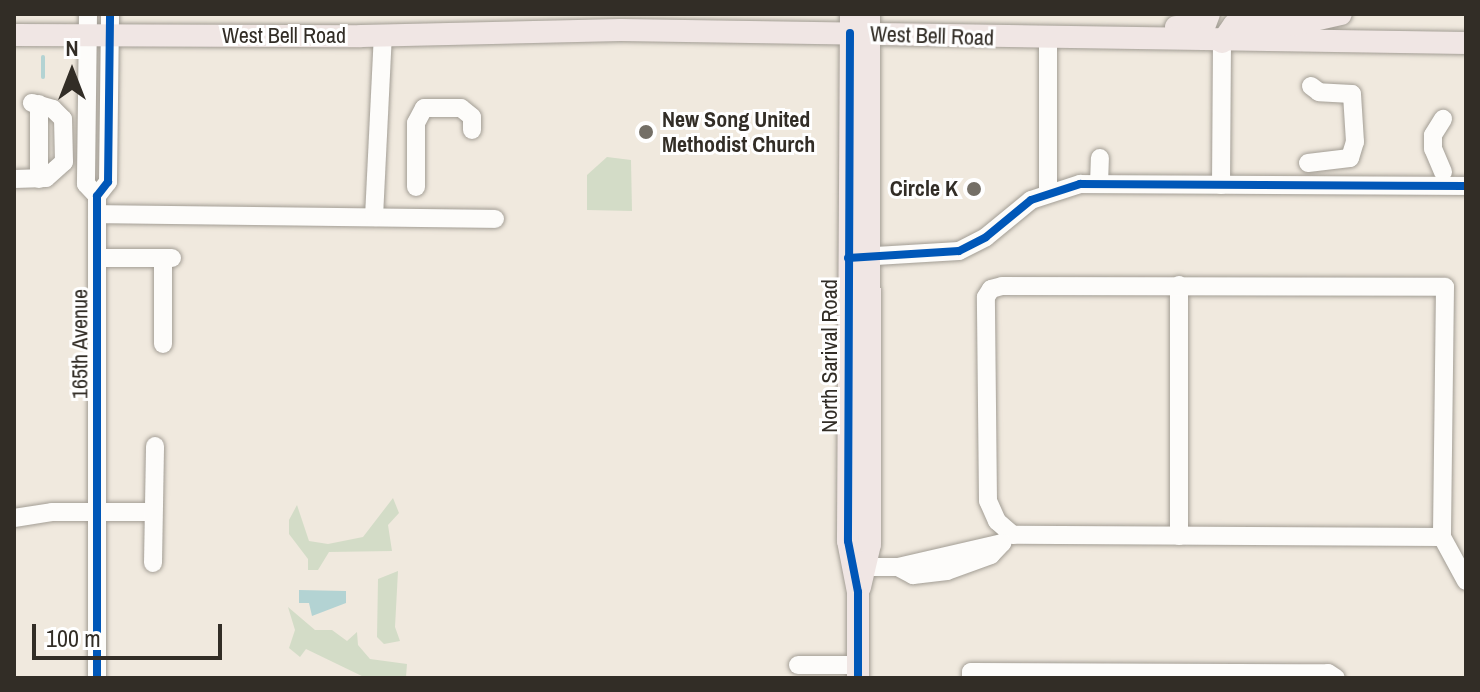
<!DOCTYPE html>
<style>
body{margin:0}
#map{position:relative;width:1480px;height:692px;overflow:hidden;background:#f0e9de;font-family:"Archivo Narrow",sans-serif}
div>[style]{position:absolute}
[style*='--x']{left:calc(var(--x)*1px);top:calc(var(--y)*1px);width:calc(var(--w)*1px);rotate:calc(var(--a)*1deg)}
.green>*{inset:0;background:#d3dcc7}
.water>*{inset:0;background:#b3d3d3}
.stream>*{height:4px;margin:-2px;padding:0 2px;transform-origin:2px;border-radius:2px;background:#b3d3d3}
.roads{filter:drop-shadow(0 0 2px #a29d94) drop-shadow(0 0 2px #a29d94)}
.minor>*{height:18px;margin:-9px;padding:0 9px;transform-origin:9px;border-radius:9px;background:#fdfcfa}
.major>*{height:22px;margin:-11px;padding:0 11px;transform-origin:11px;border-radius:11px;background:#f0e6e4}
.cycleway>*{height:8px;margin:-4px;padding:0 4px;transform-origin:4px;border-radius:4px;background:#0057b8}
.dots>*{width:22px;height:22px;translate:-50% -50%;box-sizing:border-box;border:4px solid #fff;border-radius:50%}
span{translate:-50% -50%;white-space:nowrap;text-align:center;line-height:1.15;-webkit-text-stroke:6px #fff;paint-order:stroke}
.street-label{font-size:22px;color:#322d26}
.poi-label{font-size:22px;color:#322d26;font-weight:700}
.left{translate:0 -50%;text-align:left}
.right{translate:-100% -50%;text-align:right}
.frame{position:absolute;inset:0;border:16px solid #322d26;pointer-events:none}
.north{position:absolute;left:32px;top:32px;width:80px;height:80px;-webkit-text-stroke:6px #fff;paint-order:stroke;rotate:0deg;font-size:22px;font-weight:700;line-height:32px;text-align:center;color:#322d26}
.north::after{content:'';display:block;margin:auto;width:28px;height:36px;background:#322d26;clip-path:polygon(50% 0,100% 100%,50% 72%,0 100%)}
.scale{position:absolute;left:32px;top:624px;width:190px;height:36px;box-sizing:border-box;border:4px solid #322d26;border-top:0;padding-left:10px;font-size:24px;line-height:28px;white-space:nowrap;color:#322d26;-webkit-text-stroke:6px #fff;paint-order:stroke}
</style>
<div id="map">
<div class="green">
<i style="clip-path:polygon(607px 157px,631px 160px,632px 211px,587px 210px,587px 175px)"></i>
<i style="clip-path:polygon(393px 498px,399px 513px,388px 525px,392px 551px,329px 552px,318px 570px,308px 570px,308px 559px,289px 534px,289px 520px,297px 505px,309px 541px,328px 544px,363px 537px)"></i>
<i style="clip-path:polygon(398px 571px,395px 627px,400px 641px,384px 644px,377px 637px,378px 579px)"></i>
<i style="clip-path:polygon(288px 607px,315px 630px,332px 630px,347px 641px,357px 632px,358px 645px,370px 659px,407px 664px,406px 677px,366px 678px,306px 649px,300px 657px,289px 648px,295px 630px)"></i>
</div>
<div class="water">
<i style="clip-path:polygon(299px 590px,346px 591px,346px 603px,312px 616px,309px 603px,299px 603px)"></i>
</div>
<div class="stream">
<i style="--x:43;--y:57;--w:20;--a:90"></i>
</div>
<div class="roads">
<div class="minor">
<i style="--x:88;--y:14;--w:170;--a:90.7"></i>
<i style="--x:86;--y:184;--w:16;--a:47"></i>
<i style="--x:1308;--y:163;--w:42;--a:-6.8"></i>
<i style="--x:1350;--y:158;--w:17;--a:-73"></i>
<i style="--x:1355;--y:142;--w:48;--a:-93.6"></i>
<i style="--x:1352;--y:94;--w:33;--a:-177"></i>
<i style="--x:1319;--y:92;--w:10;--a:-143"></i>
<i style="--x:1443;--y:172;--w:25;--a:-113"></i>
<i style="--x:1433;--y:149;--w:14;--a:-90"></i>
<i style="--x:1433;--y:135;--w:19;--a:-58"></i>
<i style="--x:14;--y:179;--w:32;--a:-2"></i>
<i style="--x:46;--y:178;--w:24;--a:-42"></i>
<i style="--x:64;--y:162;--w:43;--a:-91.3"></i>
<i style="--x:63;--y:119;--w:14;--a:-135"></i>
<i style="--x:53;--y:109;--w:22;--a:-164"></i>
<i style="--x:39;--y:179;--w:75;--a:-90"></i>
<i style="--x:1099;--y:184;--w:26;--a:-88"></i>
<i style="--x:1221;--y:185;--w:143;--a:-89.6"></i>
<i style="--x:416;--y:187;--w:64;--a:-90"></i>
<i style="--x:416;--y:123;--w:17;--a:-62"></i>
<i style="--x:424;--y:108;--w:37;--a:0"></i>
<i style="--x:461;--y:108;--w:14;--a:39"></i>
<i style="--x:472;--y:117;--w:13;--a:90"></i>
<i style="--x:1048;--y:192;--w:152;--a:-90"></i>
<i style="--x:97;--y:214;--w:398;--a:0.7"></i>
<i style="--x:374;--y:217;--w:181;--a:-87.2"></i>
<i style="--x:859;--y:257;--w:100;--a:-3.4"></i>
<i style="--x:959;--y:251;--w:30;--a:-27"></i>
<i style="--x:986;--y:237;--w:58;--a:-39.4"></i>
<i style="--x:1031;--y:200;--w:52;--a:-18.1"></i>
<i style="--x:1080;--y:184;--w:386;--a:0.3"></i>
<i style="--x:98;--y:258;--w:74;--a:0"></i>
<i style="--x:163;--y:258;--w:86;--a:90"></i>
<i style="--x:1179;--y:285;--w:251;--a:90"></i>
<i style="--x:14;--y:518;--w:38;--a:-9"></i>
<i style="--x:52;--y:512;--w:100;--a:0"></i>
<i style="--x:1442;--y:537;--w:429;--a:-179.7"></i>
<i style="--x:1013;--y:535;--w:21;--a:-139"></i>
<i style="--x:997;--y:521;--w:22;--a:-114"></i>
<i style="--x:988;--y:501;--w:204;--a:-90.6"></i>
<i style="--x:986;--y:297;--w:9;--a:-58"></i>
<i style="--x:991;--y:289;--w:11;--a:-15"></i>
<i style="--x:1002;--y:286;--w:443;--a:0.1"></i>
<i style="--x:1445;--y:287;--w:250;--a:90.7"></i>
<i style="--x:1442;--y:537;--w:50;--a:61.4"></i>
<i style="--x:153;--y:563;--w:117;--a:-89"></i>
<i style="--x:852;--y:567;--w:46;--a:0"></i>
<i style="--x:898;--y:567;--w:107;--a:-13"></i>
<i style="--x:1002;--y:543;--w:16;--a:133"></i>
<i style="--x:991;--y:555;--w:47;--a:160"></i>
<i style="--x:947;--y:571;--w:34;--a:173"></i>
<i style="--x:913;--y:575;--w:17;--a:-152"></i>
<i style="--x:798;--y:665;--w:60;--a:0"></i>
<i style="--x:97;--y:678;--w:482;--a:-90"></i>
<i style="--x:97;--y:196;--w:18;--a:-52"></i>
<i style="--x:108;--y:182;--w:168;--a:-89.3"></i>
<i style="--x:971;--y:678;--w:6;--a:-90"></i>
<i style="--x:971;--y:672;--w:357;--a:0.2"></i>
<i style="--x:1328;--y:673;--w:9;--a:32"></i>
</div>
<div class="major">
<i style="--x:851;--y:14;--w:527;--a:90.33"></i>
<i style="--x:848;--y:541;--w:52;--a:78.9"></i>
<i style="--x:858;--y:592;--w:86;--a:90"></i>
<i style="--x:1176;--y:27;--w:28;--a:0"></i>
<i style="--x:1204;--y:27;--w:14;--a:-69"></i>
<i style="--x:14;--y:35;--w:347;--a:0.2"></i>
<i style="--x:361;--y:36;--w:260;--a:-1.3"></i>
<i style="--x:621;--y:30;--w:845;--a:0.88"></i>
<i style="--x:1222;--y:42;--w:21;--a:-55"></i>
<i style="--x:1234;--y:25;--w:58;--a:0"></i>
<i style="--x:1292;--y:25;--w:50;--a:-12.7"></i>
<i style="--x:860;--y:587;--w:44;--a:-76.9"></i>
<i style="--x:870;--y:544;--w:530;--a:-90.11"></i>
</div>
</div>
<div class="cycleway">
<i style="--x:850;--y:33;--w:508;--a:90.23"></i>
<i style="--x:848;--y:541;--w:52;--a:78.9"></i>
<i style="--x:858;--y:592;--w:86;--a:90"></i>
<i style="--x:848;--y:258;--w:111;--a:-3.6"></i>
<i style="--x:959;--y:251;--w:30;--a:-27"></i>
<i style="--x:986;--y:237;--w:58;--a:-39.4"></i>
<i style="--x:1031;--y:200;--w:52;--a:-18.1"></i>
<i style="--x:1080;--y:184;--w:386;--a:0.3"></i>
<i style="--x:97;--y:678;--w:482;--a:-90"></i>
<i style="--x:97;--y:196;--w:18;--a:-52"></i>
<i style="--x:108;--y:182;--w:168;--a:-89.3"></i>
</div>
<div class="dots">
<i style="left:646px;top:132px;background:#746f66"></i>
<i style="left:974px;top:189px;background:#746f66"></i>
</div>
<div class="street-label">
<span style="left:284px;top:36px">West Bell Road</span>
<span style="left:932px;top:36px;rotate:2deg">West Bell Road</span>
<span style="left:80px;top:344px;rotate:-90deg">165th Avenue</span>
<span style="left:830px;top:356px;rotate:-90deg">North Sarival Road</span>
</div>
<div class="poi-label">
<span class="left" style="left:662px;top:132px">New Song United<br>Methodist Church</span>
<span class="right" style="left:958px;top:189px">Circle K</span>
</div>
<div class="frame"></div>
<div class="north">N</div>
<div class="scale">100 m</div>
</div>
